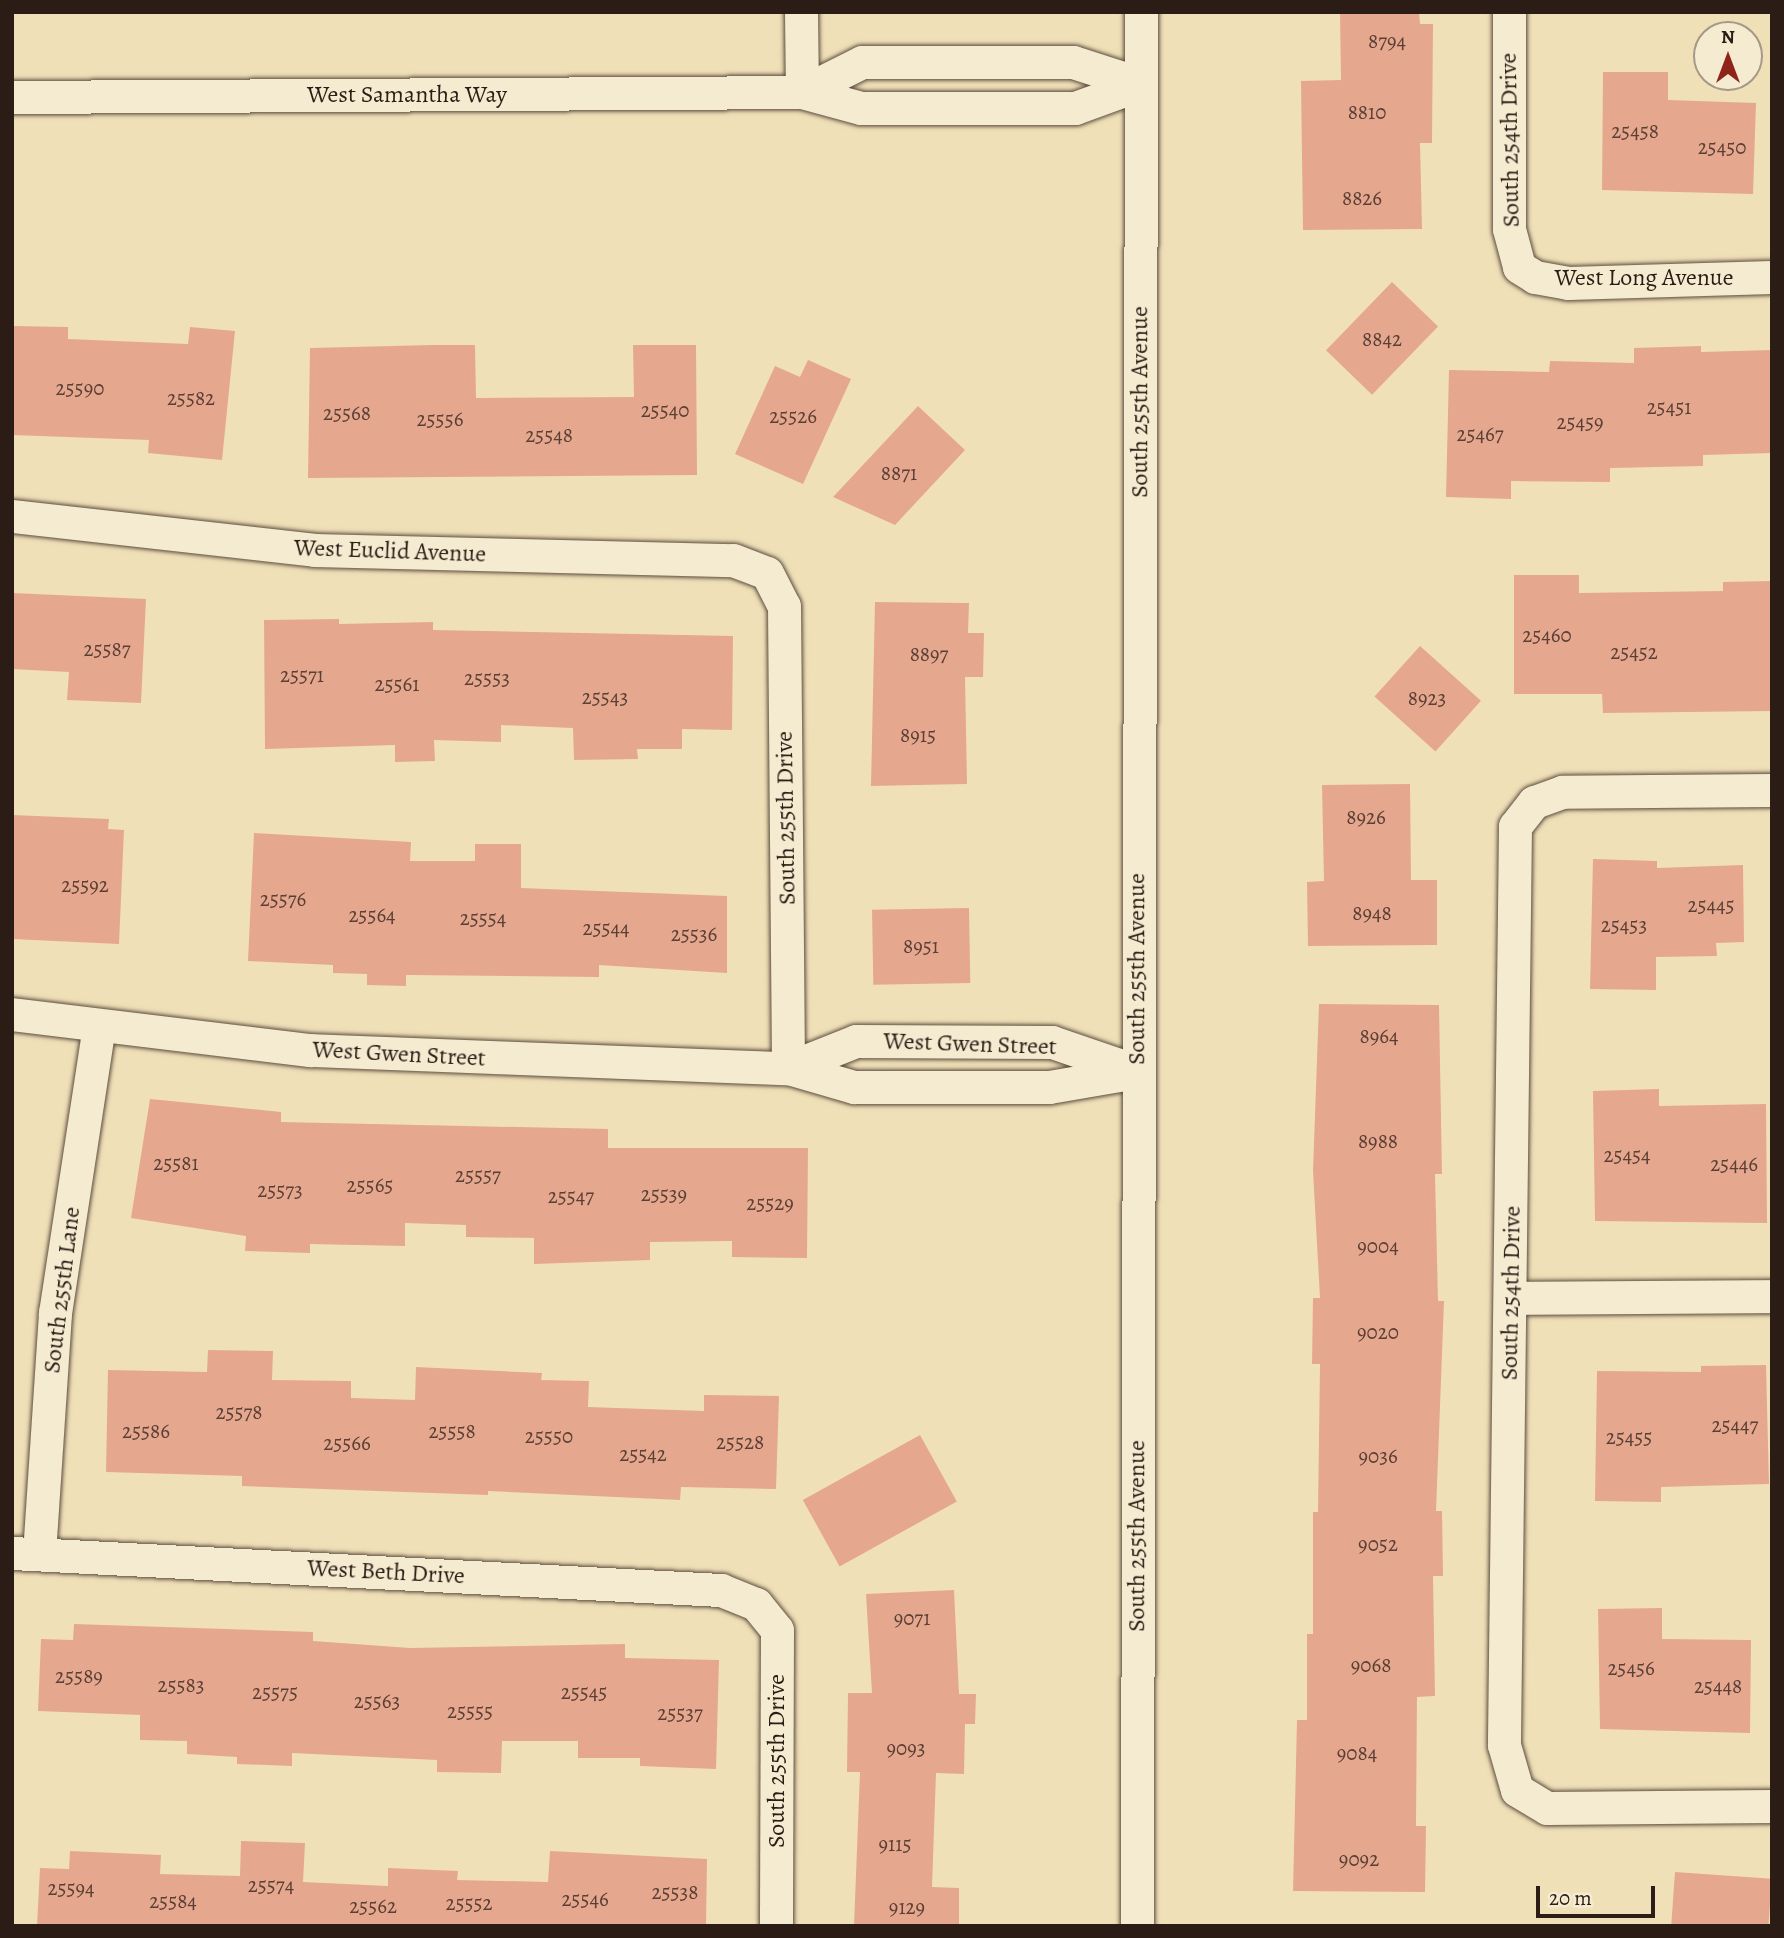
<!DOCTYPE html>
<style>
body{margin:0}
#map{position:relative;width:1784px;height:1938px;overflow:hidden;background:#f0e0b8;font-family:Alegreya,serif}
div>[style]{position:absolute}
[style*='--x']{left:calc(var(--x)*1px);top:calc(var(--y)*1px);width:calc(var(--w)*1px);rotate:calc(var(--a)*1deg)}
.building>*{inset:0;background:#e6a78f;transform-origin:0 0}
.roads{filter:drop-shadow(0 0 2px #5c4d3e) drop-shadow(0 0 2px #5c4d3e)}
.street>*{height:33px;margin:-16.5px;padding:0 16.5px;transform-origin:16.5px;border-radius:16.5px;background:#f5ebd1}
span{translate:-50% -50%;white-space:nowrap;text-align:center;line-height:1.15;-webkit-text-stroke:5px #f5ebd1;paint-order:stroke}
.number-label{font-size:21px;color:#5a3f34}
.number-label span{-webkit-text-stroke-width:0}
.street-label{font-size:24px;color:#2b1c15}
.frame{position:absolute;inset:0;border:14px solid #2b1c15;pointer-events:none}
.north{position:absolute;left:1693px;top:21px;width:70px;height:70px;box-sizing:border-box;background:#f5ebd1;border:2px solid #a49886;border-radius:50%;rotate:0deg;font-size:19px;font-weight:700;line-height:28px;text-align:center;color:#2b1c15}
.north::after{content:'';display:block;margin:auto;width:24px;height:32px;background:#8f2418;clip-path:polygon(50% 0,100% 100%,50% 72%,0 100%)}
.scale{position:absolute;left:1536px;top:1886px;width:119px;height:32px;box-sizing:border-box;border:4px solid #2b1c15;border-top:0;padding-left:9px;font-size:21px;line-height:24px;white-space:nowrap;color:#2b1c15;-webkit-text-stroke:5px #f5ebd1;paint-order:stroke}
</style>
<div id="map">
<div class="building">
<i style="clip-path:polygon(1340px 12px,1419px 12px,1420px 24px,1433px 24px,1432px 143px,1420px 143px,1422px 229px,1303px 230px,1301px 81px,1341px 80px)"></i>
<i style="clip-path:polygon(1603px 72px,1668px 72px,1668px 100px,1756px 103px,1753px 194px,1602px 190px)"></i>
<i style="left:1392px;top:282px;width:64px;height:95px;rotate:44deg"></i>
<i style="clip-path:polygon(12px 326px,68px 327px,68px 339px,188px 344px,190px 327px,235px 331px,222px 460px,148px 453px,149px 440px,12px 435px)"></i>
<i style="clip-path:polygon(433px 345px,475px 345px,476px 398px,634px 397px,633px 345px,696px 345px,697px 475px,308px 478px,310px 348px)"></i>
<i style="clip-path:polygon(1701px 346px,1701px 352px,1772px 350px,1772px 453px,1703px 455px,1703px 466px,1610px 468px,1610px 482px,1511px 481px,1511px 499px,1446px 497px,1449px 370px,1549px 372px,1550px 361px,1634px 363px,1634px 348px)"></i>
<i style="clip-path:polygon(808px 360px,851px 379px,803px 484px,735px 454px,775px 366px,800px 377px)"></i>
<i style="clip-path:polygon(918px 406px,965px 450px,895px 525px,833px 497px)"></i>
<i style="clip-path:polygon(1514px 575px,1579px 575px,1579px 593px,1723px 591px,1723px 582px,1772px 581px,1772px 711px,1603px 713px,1602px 694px,1514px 694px)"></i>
<i style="clip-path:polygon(12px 593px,146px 599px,141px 703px,67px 700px,69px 672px,12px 669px)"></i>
<i style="clip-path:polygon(875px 602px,969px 603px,968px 633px,984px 633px,983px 677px,965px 677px,967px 784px,871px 786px)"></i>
<i style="clip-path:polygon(339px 619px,339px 624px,433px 622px,433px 630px,733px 636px,732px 730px,682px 729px,682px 749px,637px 749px,638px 759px,574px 760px,573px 728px,501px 725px,501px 742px,434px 740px,435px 761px,395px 762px,395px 745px,265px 749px,264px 620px)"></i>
<i style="left:1420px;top:646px;width:82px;height:68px;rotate:42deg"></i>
<i style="clip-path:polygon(1410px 784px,1411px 880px,1437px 880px,1437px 945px,1308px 946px,1307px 882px,1324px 881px,1322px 785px)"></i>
<i style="clip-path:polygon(12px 815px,109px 819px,108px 829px,124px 830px,119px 944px,12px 939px)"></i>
<i style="clip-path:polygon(254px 833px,411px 842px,410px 861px,475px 861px,475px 844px,521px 844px,521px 888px,727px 896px,727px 973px,599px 965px,599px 977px,406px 975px,406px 986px,367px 985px,367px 974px,333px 973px,333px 965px,248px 961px)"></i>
<i style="clip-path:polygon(1593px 859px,1657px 861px,1657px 868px,1743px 865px,1744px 942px,1716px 943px,1717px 956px,1656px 957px,1656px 990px,1590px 989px)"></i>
<i style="left:969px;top:908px;width:75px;height:97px;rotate:89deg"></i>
<i style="clip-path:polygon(1319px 1004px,1439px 1005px,1442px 1174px,1435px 1174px,1438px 1301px,1444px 1301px,1436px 1511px,1442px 1511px,1443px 1576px,1433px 1576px,1435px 1696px,1417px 1697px,1416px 1826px,1426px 1826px,1425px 1892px,1293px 1891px,1297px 1720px,1307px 1720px,1307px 1634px,1313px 1634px,1313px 1512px,1318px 1512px,1320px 1364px,1312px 1364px,1313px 1298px,1320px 1298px,1313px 1171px)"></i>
<i style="clip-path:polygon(1659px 1089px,1659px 1106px,1766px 1104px,1767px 1223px,1595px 1221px,1593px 1091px)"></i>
<i style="clip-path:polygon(150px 1099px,281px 1112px,281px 1122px,608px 1129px,608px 1148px,808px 1148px,807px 1258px,732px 1257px,732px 1241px,650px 1242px,650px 1260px,534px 1264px,534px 1238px,466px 1237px,466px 1225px,405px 1223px,405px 1246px,310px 1244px,310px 1253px,245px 1251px,246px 1236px,131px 1218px)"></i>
<i style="clip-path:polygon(208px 1350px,273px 1351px,272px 1380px,351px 1381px,351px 1398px,415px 1400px,416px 1367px,542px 1373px,541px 1380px,589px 1381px,588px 1407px,704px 1411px,704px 1395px,779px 1396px,776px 1489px,681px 1487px,680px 1500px,488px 1491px,488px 1495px,242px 1486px,242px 1476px,106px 1472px,108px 1370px,207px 1372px)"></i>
<i style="clip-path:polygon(1766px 1365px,1769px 1484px,1661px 1487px,1661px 1502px,1595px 1501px,1597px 1371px,1701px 1372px,1701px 1366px)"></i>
<i style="left:920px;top:1435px;width:76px;height:134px;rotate:61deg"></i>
<i style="clip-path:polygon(954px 1590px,959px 1694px,976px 1694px,975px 1724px,965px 1724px,964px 1774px,936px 1773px,932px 1887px,959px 1888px,959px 1926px,854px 1926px,860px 1772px,847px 1772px,848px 1693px,872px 1693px,866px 1594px)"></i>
<i style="clip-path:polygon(1662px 1608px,1662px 1639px,1751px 1640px,1750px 1733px,1600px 1729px,1598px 1609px)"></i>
<i style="clip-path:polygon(74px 1624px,313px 1632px,313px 1641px,410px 1648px,625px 1644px,625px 1658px,719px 1660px,716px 1769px,640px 1766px,640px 1758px,578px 1758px,578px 1741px,502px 1741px,501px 1773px,437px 1772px,437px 1760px,292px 1753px,292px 1766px,237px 1764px,237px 1757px,187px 1754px,187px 1741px,140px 1740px,140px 1715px,38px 1711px,41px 1639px,73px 1640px)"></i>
<i style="clip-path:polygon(241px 1841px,305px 1843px,303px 1882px,388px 1886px,388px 1868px,458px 1871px,457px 1880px,548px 1882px,550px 1851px,707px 1859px,706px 1926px,37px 1926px,40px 1868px,69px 1869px,70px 1851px,161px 1855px,160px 1874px,240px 1876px)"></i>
<i style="left:1675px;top:1872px;width:97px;height:54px;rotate:4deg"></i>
</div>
<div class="roads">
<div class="street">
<i style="--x:801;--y:12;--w:80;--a:89.3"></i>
<i style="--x:1509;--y:12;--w:217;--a:90"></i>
<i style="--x:1509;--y:229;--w:39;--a:75"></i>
<i style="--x:1519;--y:267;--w:19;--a:32"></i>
<i style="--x:1535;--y:277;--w:34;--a:10"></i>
<i style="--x:1568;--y:283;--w:204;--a:-1.7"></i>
<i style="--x:802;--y:92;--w:67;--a:-26.6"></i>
<i style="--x:862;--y:62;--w:211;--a:0"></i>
<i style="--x:1073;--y:62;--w:71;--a:17.9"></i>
<i style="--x:12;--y:97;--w:790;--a:-0.36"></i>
<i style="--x:802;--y:92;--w:61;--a:15.2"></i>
<i style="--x:861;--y:108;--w:214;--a:0"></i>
<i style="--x:1075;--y:108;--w:70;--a:-20"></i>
<i style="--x:12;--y:516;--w:304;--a:6.4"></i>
<i style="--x:314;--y:550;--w:419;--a:1.4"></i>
<i style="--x:733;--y:560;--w:36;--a:21"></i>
<i style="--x:767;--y:573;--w:37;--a:63"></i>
<i style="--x:784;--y:606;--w:462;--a:89.5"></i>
<i style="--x:1772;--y:790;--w:210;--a:179.5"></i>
<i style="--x:1562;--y:792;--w:30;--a:160"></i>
<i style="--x:1534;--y:802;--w:31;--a:128"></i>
<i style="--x:1515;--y:826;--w:919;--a:90.69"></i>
<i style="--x:1504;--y:1745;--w:47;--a:73.9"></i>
<i style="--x:1517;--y:1790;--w:35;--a:31"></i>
<i style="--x:1547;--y:1808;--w:225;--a:-0.5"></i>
<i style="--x:12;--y:1014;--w:300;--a:6.9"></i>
<i style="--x:310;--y:1050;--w:478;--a:2.2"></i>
<i style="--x:788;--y:1068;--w:69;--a:16.1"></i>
<i style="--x:854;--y:1087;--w:195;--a:0"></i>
<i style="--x:1049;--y:1087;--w:89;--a:-9.7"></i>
<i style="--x:788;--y:1068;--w:73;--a:-21.7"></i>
<i style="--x:856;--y:1041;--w:196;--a:0.3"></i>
<i style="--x:1052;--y:1042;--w:89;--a:19"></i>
<i style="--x:1511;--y:1298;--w:261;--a:-0.4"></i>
<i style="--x:12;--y:1553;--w:710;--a:2.99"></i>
<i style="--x:721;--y:1590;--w:38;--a:22"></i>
<i style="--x:756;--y:1604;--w:33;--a:51"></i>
<i style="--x:777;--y:1630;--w:296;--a:90.2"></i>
<i style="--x:39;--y:1554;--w:242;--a:-86.2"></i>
<i style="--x:55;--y:1313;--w:289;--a:-81.3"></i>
<i style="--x:1137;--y:1926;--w:1914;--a:-89.88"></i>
</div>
</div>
<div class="number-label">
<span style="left:1387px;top:41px">8794</span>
<span style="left:1367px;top:112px">8810</span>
<span style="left:1635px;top:131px">25458</span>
<span style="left:1722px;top:147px">25450</span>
<span style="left:1362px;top:198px">8826</span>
<span style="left:1382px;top:339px">8842</span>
<span style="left:80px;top:388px">25590</span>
<span style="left:191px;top:398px">25582</span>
<span style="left:1669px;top:407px">25451</span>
<span style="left:665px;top:410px">25540</span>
<span style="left:347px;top:413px">25568</span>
<span style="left:793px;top:416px">25526</span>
<span style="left:440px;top:419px">25556</span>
<span style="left:1580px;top:422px">25459</span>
<span style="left:1480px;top:434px">25467</span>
<span style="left:549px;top:435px">25548</span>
<span style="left:899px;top:473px">8871</span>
<span style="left:1547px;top:635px">25460</span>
<span style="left:107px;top:649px">25587</span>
<span style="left:1634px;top:652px">25452</span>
<span style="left:929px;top:654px">8897</span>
<span style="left:302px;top:675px">25571</span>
<span style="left:487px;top:678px">25553</span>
<span style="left:397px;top:684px">25561</span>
<span style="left:605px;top:697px">25543</span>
<span style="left:1427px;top:698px">8923</span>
<span style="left:918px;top:735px">8915</span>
<span style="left:1366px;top:817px">8926</span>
<span style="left:85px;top:885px">25592</span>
<span style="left:283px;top:899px">25576</span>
<span style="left:1711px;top:905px">25445</span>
<span style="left:1372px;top:913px">8948</span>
<span style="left:372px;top:915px">25564</span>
<span style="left:483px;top:918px">25554</span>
<span style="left:1624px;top:925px">25453</span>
<span style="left:606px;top:928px">25544</span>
<span style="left:694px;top:934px">25536</span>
<span style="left:921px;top:946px">8951</span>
<span style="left:1379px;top:1036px">8964</span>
<span style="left:1378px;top:1141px">8988</span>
<span style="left:1627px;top:1155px">25454</span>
<span style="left:176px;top:1163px">25581</span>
<span style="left:1734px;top:1164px">25446</span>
<span style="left:478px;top:1175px">25557</span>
<span style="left:370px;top:1185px">25565</span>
<span style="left:280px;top:1190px">25573</span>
<span style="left:664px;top:1194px">25539</span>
<span style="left:571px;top:1196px">25547</span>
<span style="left:770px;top:1203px">25529</span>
<span style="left:1378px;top:1246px">9004</span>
<span style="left:1378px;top:1332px">9020</span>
<span style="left:239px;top:1412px">25578</span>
<span style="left:1735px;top:1425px">25447</span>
<span style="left:146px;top:1431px">25586</span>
<span style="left:452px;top:1431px">25558</span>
<span style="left:549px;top:1436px">25550</span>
<span style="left:1629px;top:1437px">25455</span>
<span style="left:740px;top:1442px">25528</span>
<span style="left:347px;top:1443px">25566</span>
<span style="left:643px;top:1454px">25542</span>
<span style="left:1378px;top:1456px">9036</span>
<span style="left:1378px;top:1544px">9052</span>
<span style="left:912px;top:1618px">9071</span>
<span style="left:1371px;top:1665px">9068</span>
<span style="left:1631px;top:1668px">25456</span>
<span style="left:79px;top:1676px">25589</span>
<span style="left:181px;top:1685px">25583</span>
<span style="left:1718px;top:1686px">25448</span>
<span style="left:275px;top:1692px">25575</span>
<span style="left:584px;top:1692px">25545</span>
<span style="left:377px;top:1701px">25563</span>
<span style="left:470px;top:1711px">25555</span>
<span style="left:680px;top:1713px">25537</span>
<span style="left:906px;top:1748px">9093</span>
<span style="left:1357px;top:1753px">9084</span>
<span style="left:895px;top:1844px">9115</span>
<span style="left:1359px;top:1859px">9092</span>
<span style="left:271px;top:1885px">25574</span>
<span style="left:71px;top:1888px">25594</span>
<span style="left:675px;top:1892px">25538</span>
<span style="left:585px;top:1899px">25546</span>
<span style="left:173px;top:1901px">25584</span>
<span style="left:469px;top:1903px">25552</span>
<span style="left:373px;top:1906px">25562</span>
<span style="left:907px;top:1907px">9129</span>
</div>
<div class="street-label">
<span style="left:407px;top:95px">West Samantha Way</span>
<span style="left:1510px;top:140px;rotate:-91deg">South 254th Drive</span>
<span style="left:1644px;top:278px">West Long Avenue</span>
<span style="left:1140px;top:402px;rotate:-90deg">South 255th Avenue</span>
<span style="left:390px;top:551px;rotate:2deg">West Euclid Avenue</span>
<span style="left:786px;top:818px;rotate:-91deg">South 255th Drive</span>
<span style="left:1137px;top:969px;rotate:-90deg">South 255th Avenue</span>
<span style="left:970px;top:1044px;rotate:2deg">West Gwen Street</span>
<span style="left:399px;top:1054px;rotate:3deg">West Gwen Street</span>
<span style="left:62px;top:1290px;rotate:-83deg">South 255th Lane</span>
<span style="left:1511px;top:1293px;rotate:-89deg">South 254th Drive</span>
<span style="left:1137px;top:1536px;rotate:-90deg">South 255th Avenue</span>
<span style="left:386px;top:1572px;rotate:3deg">West Beth Drive</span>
<span style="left:777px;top:1761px;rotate:-90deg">South 255th Drive</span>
</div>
<div class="frame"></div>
<div class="north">N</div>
<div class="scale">20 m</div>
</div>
